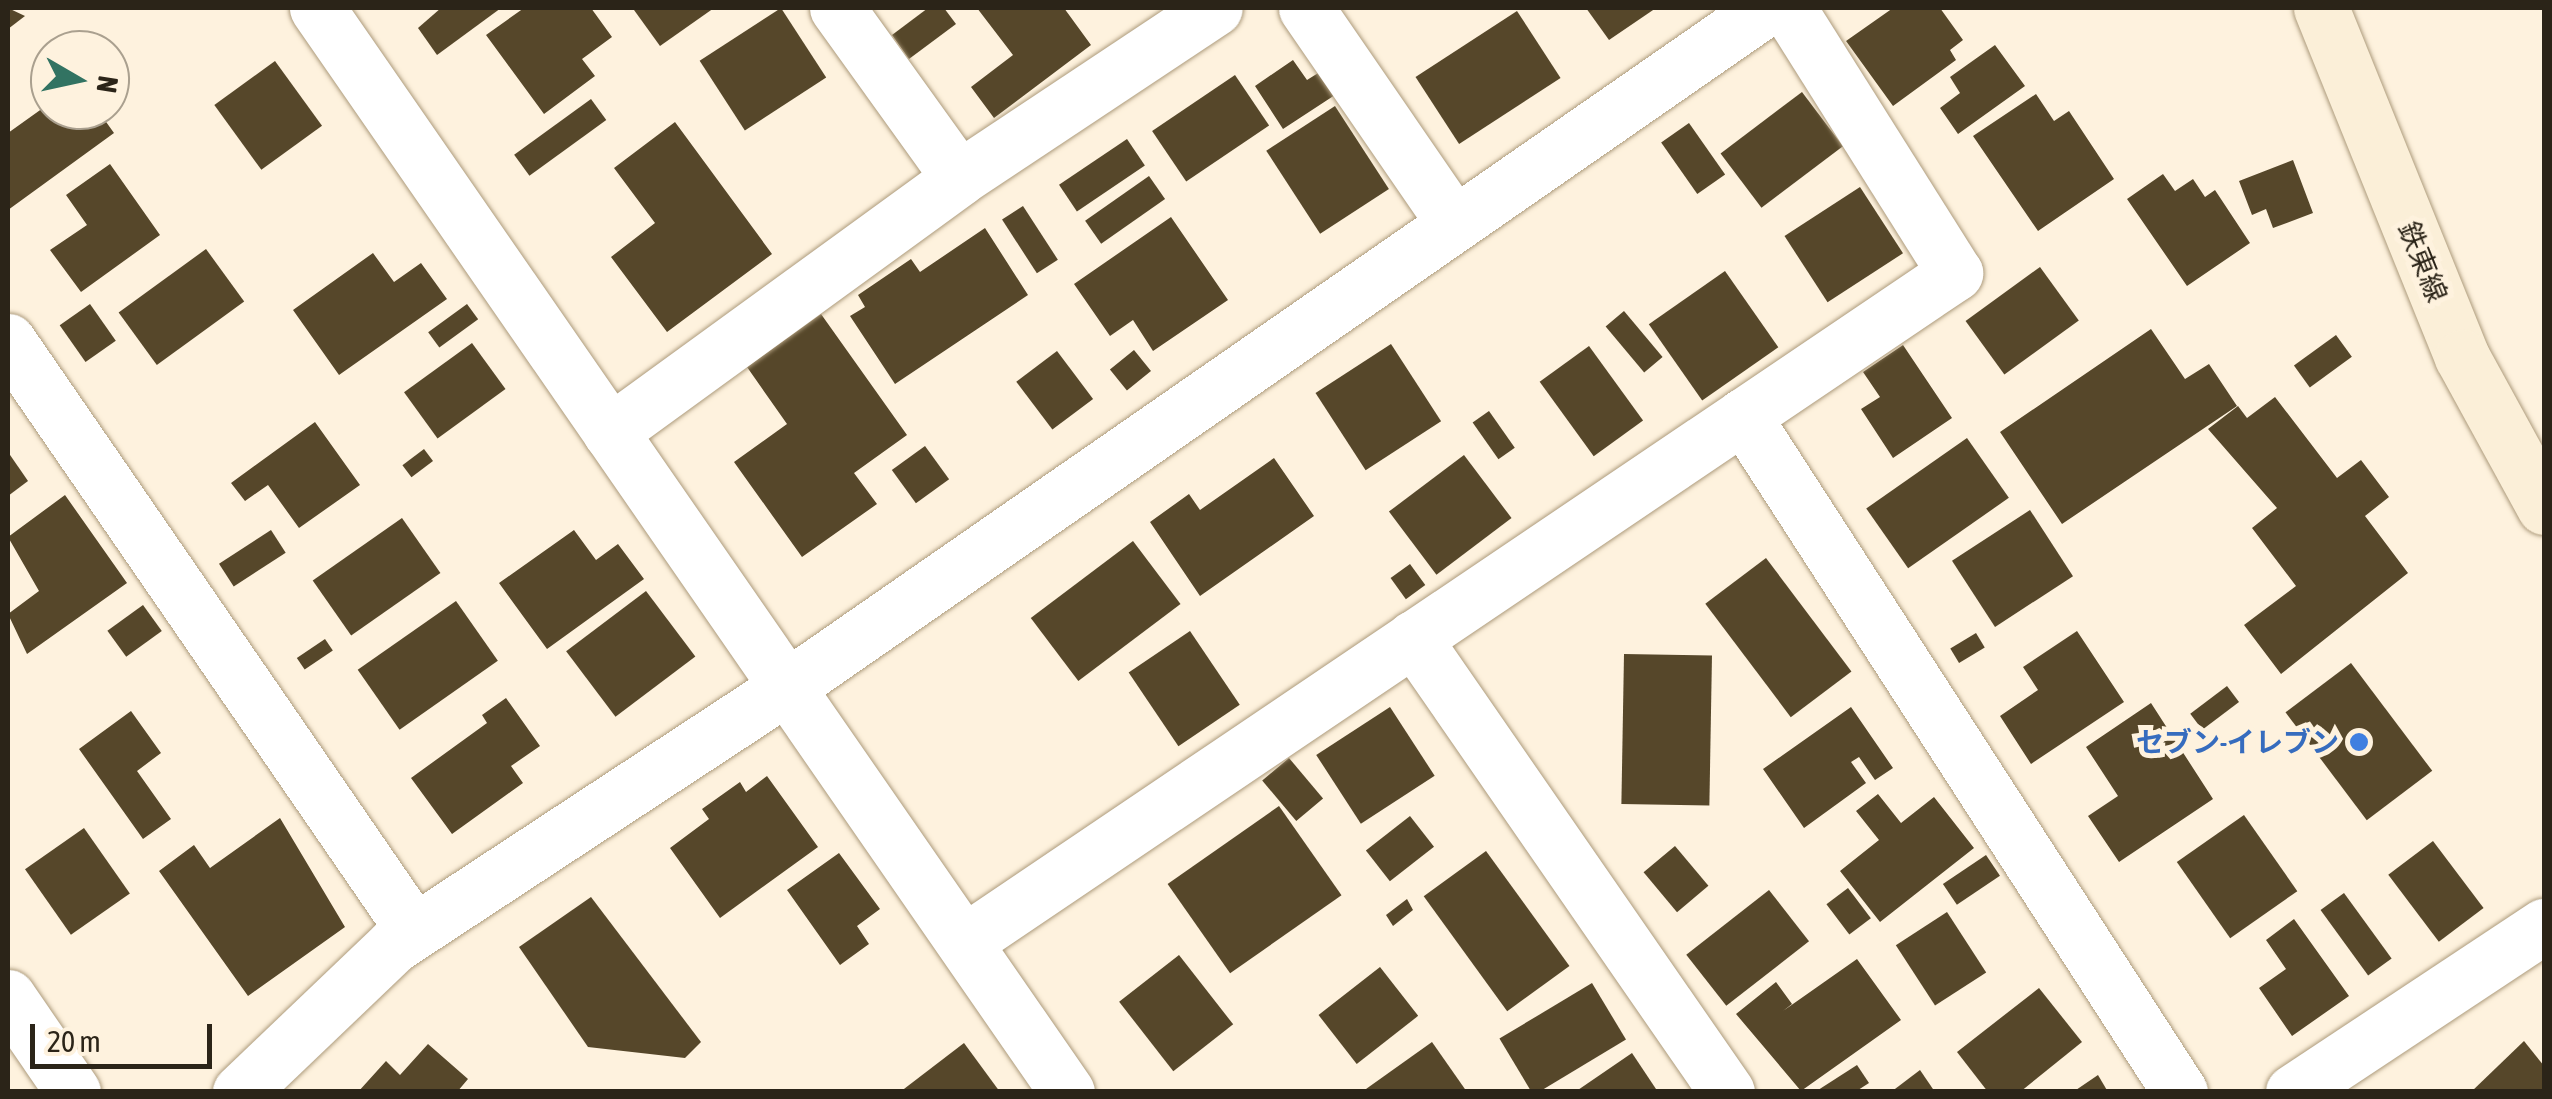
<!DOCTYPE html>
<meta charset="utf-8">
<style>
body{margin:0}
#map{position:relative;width:2552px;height:1099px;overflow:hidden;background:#fef2de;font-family:"Asap Condensed","Noto Sans JP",sans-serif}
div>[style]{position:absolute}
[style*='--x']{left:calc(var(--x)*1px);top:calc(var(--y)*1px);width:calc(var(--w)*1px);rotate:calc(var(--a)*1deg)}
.building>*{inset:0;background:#56472a;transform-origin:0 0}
.roads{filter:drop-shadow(0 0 2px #ad9b7c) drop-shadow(0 0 2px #ad9b7c)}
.street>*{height:55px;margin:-27.5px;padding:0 27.5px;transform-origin:27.5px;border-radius:27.5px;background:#fff}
.secondary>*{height:55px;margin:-27.5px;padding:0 27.5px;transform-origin:27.5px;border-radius:27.5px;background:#fbefd8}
.dots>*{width:28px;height:28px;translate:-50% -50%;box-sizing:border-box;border:5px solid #fef2de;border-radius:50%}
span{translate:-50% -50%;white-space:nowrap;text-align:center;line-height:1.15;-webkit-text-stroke:10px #fef2de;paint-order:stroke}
.street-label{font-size:28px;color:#2b2418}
.shop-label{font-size:28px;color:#366cbe;font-weight:700}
.right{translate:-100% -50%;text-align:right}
.frame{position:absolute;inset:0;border:10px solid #2b2418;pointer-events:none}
.north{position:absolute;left:30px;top:30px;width:100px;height:100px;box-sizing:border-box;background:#fef2de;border:2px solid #aaa08f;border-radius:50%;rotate:99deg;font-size:28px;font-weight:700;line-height:40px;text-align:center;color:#2b2418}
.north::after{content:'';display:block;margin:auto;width:35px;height:45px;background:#327362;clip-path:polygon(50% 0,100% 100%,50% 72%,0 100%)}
.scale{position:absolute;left:30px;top:1024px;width:182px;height:45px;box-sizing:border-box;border:5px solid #2b2418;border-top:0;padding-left:12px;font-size:30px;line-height:35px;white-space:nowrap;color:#2b2418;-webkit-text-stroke:8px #fef2de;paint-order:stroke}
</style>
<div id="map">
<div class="building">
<i style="clip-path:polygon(8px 8px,25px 16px,8px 29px)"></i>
<i style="clip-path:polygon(441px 8px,501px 8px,437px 55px,418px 28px)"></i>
<i style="clip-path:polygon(524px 8px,591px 8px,612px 37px,582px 59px,595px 76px,544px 114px,486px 35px)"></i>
<i style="clip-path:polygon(714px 8px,660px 46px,634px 10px,637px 8px)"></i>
<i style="left:781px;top:8px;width:83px;height:97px;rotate:57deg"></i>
<i style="clip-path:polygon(928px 8px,944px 8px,956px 24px,909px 59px,892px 35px)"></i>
<i style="clip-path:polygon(977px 8px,1064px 8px,1091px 45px,994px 118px,971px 87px,1013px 55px)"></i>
<i style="clip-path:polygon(1586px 8px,1656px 8px,1609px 40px)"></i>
<i style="clip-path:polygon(1893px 8px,1940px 8px,1963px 40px,1950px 50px,1956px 60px,1893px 106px,1846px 41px)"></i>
<i style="left:1517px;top:11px;width:80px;height:121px;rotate:57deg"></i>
<i style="clip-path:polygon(1995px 45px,2025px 86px,1958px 134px,1940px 108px,1960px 93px,1950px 77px)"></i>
<i style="clip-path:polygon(1293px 60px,1307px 80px,1323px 70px,1338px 93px,1283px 129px,1255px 86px)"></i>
<i style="left:275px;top:61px;width:80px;height:75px;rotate:54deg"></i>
<i style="left:1235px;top:75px;width:61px;height:100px;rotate:56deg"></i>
<i style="left:1802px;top:92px;width:68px;height:102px;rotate:53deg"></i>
<i style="clip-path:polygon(2036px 94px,2054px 121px,2069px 111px,2114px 179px,2038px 231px,1973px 136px)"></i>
<i style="left:591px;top:99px;width:26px;height:95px;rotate:54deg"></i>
<i style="clip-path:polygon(50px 103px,79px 126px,99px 112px,114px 133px,8px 210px,8px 133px)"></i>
<i style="left:1335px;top:106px;width:99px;height:82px;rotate:57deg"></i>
<i style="clip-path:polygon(675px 122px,772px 254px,667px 332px,611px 257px,655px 223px,614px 168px)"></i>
<i style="left:1689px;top:123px;width:63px;height:34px;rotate:55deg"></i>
<i style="left:1127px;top:139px;width:32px;height:82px;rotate:56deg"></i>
<i style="clip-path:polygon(2293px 160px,2313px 213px,2273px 228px,2266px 209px,2252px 215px,2239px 181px)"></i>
<i style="clip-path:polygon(110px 164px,160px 235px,81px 292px,50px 250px,87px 225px,66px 195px)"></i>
<i style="clip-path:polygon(2163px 174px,2175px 191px,2193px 179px,2205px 197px,2215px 190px,2250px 243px,2187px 286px,2127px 199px)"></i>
<i style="left:1149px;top:176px;width:28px;height:78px;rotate:55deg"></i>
<i style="left:1860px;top:187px;width:79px;height:90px;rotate:57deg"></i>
<i style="left:1023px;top:206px;width:64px;height:25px;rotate:57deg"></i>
<i style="clip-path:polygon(1171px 217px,1228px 300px,1153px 351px,1133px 320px,1110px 336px,1074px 284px)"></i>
<i style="clip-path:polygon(985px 228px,1028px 295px,895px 384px,850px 316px,865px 307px,858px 295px,911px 259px,920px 272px)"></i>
<i style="left:206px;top:249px;width:65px;height:108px;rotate:54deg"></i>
<i style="clip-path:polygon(373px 253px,394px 282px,421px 263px,447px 299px,339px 375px,293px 310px)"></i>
<i style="left:2040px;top:267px;width:66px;height:92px;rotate:54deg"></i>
<i style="left:1725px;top:271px;width:93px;height:93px;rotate:55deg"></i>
<i style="left:90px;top:304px;width:45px;height:37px;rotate:55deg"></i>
<i style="left:467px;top:304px;width:19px;height:48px;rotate:54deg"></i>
<i style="left:1624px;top:311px;width:60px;height:24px;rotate:50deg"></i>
<i style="clip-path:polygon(821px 314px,907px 435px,854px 473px,877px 504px,802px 557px,734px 462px,787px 424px,747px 367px)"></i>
<i style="clip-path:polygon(2151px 329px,2185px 379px,2209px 364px,2237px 406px,2062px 524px,2000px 432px)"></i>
<i style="left:2336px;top:335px;width:27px;height:52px;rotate:54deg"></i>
<i style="left:472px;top:343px;width:57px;height:84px;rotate:54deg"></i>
<i style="left:1391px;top:344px;width:92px;height:90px;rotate:57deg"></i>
<i style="clip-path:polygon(1903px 345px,1952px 418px,1893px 458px,1861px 409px,1880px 397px,1863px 372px)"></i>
<i style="left:1589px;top:346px;width:92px;height:61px;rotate:54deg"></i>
<i style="left:1134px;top:350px;width:27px;height:31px;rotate:51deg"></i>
<i style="left:1057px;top:351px;width:60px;height:51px;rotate:53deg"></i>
<i style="clip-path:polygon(2275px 397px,2337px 478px,2361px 460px,2389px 497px,2365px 516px,2408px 573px,2281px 674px,2244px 625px,2296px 586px,2252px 528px,2277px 508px,2208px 429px,2238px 406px,2247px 418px)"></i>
<i style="left:1489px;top:411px;width:45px;height:20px;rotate:55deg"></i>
<i style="clip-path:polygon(315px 422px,360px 485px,299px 528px,268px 485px,245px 501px,231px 483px)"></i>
<i style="left:1967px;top:438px;width:73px;height:123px;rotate:55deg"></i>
<i style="left:925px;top:446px;width:41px;height:41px;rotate:54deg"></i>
<i style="left:424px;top:449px;width:15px;height:27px;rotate:53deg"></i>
<i style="clip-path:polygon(8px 452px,28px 481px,8px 496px)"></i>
<i style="left:1464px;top:455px;width:79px;height:94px;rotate:53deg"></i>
<i style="clip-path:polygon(1274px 458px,1314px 516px,1200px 596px,1150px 522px,1189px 494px,1200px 510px)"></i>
<i style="clip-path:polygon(65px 495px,127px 583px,27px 654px,8px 614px,39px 591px,8px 537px)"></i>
<i style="left:2030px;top:510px;width:79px;height:93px;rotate:57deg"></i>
<i style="left:402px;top:518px;width:67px;height:109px;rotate:55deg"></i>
<i style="left:271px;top:530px;width:27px;height:62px;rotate:57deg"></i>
<i style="clip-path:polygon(574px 530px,596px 560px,618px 544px,644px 579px,547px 649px,499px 583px)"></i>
<i style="left:1133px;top:541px;width:79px;height:128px;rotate:53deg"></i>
<i style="left:1766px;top:558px;width:142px;height:76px;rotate:53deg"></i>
<i style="left:1410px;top:564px;width:26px;height:24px;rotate:54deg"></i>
<i style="left:646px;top:591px;width:82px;height:100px;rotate:53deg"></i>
<i style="left:456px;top:601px;width:73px;height:120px;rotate:55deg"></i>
<i style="left:143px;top:605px;width:32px;height:44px;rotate:54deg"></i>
<i style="left:1190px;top:631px;width:89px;height:74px;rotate:56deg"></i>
<i style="clip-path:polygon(2077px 631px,2124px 702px,2031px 764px,2000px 716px,2038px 690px,2023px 667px)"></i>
<i style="left:1976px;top:633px;width:17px;height:30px;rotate:59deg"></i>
<i style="left:325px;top:639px;width:14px;height:34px;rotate:56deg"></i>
<i style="left:1624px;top:654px;width:88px;height:150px;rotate:1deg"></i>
<i style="left:2351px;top:663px;width:135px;height:82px;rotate:53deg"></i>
<i style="left:2227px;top:686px;width:20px;height:46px;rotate:53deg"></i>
<i style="clip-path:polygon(506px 698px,540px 746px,511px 766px,523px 783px,452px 834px,411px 778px,487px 723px,482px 715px)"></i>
<i style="clip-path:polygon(2151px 703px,2213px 799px,2119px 862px,2088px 816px,2118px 796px,2086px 747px)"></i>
<i style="left:1390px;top:707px;width:82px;height:88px;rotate:57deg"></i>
<i style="clip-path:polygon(1851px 707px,1893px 768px,1875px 780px,1859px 757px,1851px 762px,1866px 783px,1804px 828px,1763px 769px)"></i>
<i style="clip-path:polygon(131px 711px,161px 753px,137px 771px,171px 819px,143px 839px,79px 749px)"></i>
<i style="left:1289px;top:758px;width:53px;height:35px;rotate:50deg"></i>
<i style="clip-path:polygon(767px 776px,818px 847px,720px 918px,670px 848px,709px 819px,702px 809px,740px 782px,746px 792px)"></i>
<i style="clip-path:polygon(1878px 794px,1901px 823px,1934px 797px,1974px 848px,1880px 922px,1840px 871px,1879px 840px,1856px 811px)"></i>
<i style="left:1279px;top:806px;width:109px;height:136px;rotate:55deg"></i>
<i style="left:2244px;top:815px;width:93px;height:82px;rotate:55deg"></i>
<i style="left:1410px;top:816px;width:39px;height:56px;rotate:52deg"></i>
<i style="clip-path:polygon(280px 818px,345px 927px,248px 996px,159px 871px,194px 845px,210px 868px)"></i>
<i style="left:84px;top:828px;width:80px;height:72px;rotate:55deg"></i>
<i style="left:2433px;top:841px;width:84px;height:56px;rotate:53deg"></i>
<i style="left:1675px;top:846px;width:52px;height:41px;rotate:50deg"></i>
<i style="left:1486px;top:851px;width:142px;height:77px;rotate:54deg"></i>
<i style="clip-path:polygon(839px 853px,880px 909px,857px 926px,869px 944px,840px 965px,787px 890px)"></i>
<i style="left:1986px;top:855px;width:25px;height:52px;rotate:56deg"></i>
<i style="left:1848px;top:888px;width:38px;height:27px;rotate:53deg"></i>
<i style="left:1769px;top:890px;width:65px;height:105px;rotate:52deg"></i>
<i style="left:2344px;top:893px;width:81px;height:29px;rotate:54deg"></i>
<i style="clip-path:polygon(591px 897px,701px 1042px,685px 1058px,588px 1047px,519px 947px)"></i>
<i style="clip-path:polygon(1407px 899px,1413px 910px,1393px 926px,1386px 915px)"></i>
<i style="left:1947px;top:912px;width:72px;height:61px;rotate:57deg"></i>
<i style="clip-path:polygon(2294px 919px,2349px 996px,2292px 1036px,2259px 988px,2286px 969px,2266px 940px)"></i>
<i style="left:1179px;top:955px;width:88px;height:76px;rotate:52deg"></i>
<i style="clip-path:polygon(1857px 959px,1901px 1020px,1801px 1091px,1736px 1014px,1776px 982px,1792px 1004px,1783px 1011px)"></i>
<i style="left:1380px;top:967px;width:62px;height:78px;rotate:52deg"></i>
<i style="left:1592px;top:983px;width:66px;height:108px;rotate:59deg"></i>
<i style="clip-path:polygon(2039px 988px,2082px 1042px,2020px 1092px,1988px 1092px,1957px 1052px)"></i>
<i style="clip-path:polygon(2524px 1041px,2544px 1066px,2544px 1092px,2471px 1092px)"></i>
<i style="clip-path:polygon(1432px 1042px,1467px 1092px,1368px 1092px,1366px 1089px)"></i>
<i style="clip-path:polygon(964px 1043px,1000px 1092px,900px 1092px)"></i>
<i style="clip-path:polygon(428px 1044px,468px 1079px,457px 1092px,358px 1092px,386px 1061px,400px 1075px)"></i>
<i style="clip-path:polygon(1632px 1053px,1658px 1092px,1575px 1092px)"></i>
<i style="clip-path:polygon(1857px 1065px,1869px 1083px,1855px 1092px,1815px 1092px)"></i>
<i style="clip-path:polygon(1920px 1070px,1935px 1092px,1891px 1092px)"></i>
<i style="clip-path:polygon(2098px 1075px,2108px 1092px,2073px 1092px)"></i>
</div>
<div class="roads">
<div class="street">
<i style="--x:317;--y:8;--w:1318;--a:55.32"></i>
<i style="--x:837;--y:8;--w:209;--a:54.3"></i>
<i style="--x:1306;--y:8;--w:261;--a:55.5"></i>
<i style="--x:8;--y:341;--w:716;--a:55.47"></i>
<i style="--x:1743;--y:416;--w:805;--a:57.12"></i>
<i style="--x:610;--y:432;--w:432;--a:-36"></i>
<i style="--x:959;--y:178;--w:307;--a:-33.6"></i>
<i style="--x:1413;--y:638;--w:552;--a:55.33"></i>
<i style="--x:964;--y:942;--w:1196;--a:-34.02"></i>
<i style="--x:1955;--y:273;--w:313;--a:-122.2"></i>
<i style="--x:8;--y:997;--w:115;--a:55.6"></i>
<i style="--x:240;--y:1092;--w:213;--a:-43.7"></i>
<i style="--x:394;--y:945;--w:470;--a:-33.3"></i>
<i style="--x:787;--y:687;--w:1191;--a:-34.74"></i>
<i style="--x:2293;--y:1092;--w:301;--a:-33.5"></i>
</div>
<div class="secondary">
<i style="--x:2321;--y:8;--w:376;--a:68"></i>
<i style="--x:2462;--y:357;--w:171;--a:61.3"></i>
</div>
</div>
<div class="dots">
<i style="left:2359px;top:742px;background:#3f7fe0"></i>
</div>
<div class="street-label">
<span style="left:2423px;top:262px;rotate:68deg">鉄東線</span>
</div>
<div class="shop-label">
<span class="right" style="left:2339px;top:742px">セブン-イレブン</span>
</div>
<div class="frame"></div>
<div class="north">N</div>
<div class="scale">20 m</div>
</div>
